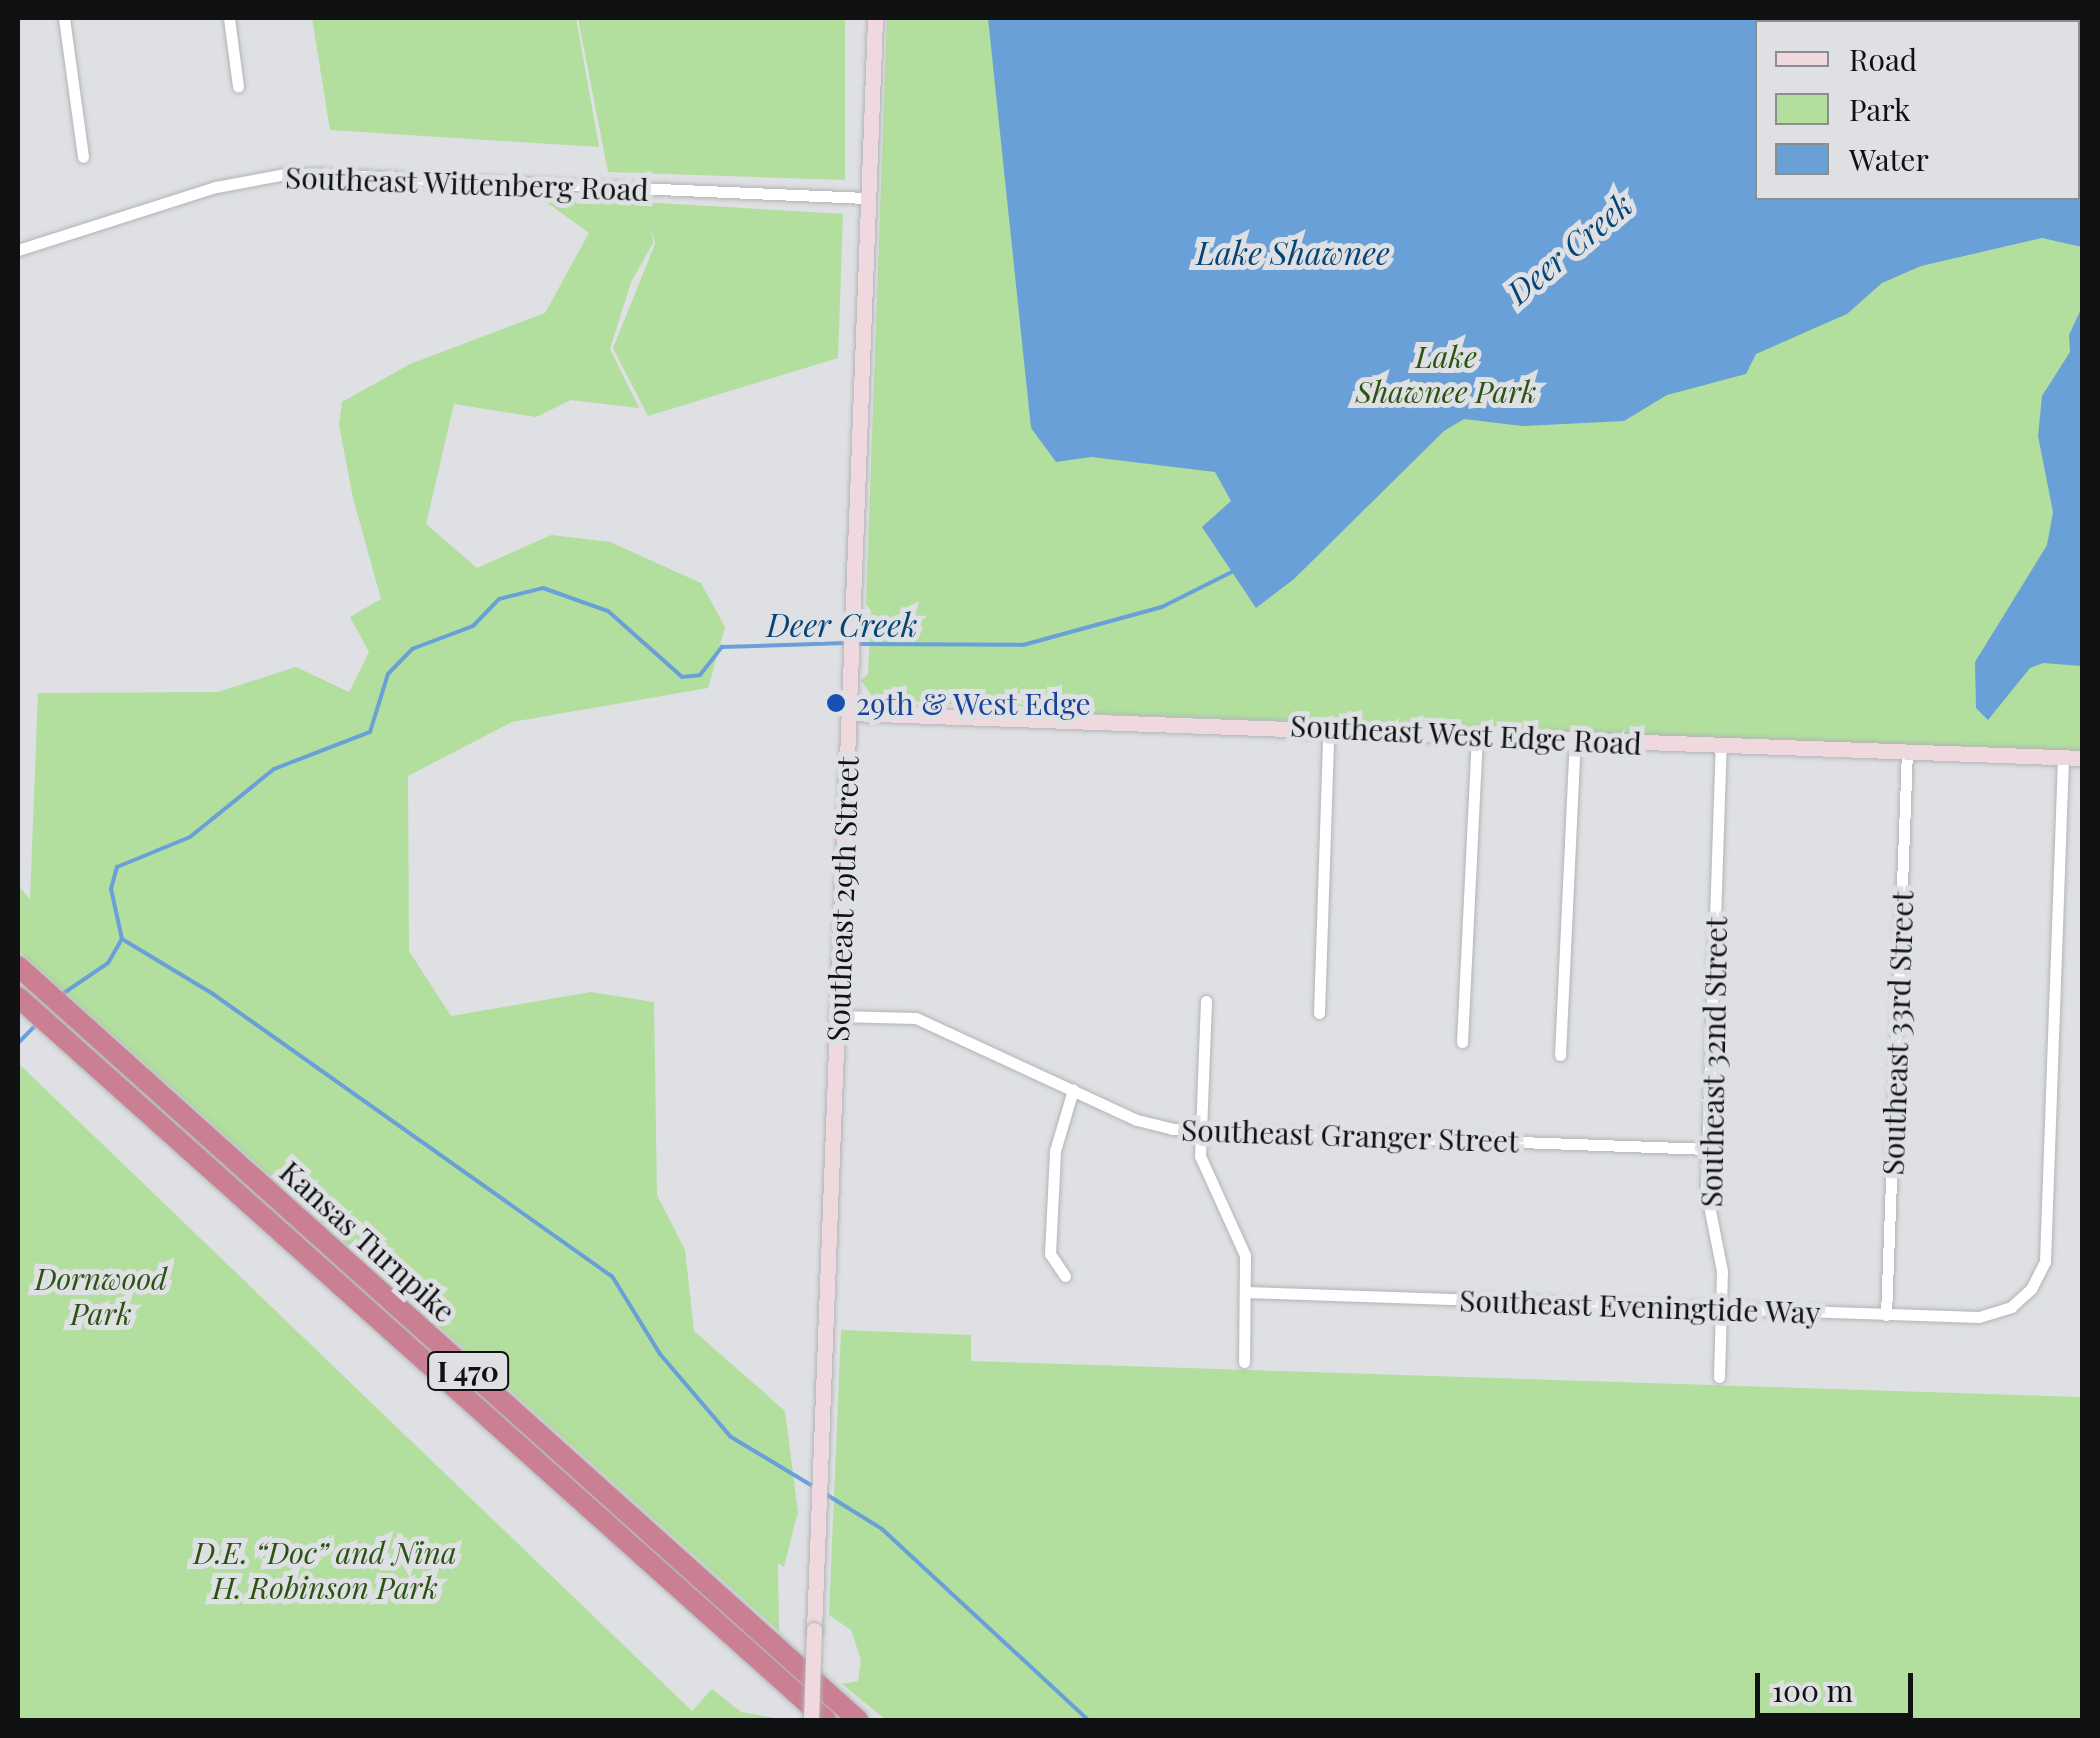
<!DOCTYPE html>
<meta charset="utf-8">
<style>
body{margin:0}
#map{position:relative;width:2100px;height:1738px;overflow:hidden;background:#dee0e3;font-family:"Playfair Display",serif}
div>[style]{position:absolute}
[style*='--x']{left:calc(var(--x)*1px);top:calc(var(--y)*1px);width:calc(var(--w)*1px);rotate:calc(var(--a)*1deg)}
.green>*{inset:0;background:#b2de9e}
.water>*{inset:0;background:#6aa0d8}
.stream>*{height:4px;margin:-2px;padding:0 2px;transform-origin:2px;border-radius:2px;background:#6aa0d8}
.roads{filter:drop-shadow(0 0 2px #b2b4b7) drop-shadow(0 0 2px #b2b4b7)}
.street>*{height:11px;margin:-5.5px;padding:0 5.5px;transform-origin:5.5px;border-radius:5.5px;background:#fff}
.secondary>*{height:15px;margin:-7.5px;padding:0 7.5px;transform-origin:7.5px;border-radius:7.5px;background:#efd9de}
.highway>*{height:20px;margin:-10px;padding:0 10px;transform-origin:10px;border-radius:10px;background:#cb7f92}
.bridges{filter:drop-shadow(0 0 2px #b2b4b7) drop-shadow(0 0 2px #b2b4b7)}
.secondary-bridge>*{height:15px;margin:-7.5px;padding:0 7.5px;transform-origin:7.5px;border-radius:7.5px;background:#efd9de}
.dots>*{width:28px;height:28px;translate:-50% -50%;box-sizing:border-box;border:5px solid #dee0e3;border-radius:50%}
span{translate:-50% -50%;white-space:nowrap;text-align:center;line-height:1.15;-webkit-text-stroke:10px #dee0e3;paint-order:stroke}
.shield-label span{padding:2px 8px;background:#dee0e3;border:2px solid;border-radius:8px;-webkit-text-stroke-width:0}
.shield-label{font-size:28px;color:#101112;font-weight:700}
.street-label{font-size:30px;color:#101112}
.park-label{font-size:30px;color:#2a5311;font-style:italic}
.transit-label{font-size:30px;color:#164399}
.left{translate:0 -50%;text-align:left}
.water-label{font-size:32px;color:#054477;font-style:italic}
.frame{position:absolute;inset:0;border:20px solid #101112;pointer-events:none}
.legend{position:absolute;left:1755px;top:20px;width:325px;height:180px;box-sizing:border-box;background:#dee0e3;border:2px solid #8c8d8f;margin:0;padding:12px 18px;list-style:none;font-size:30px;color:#101112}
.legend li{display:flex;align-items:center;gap:20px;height:50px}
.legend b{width:50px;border:2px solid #8c8d8f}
.scale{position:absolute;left:1755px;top:1673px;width:158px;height:45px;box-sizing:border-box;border:5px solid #101112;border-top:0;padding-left:12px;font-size:30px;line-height:35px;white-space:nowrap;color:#101112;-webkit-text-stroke:8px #dee0e3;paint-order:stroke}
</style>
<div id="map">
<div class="green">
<i style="clip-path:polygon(312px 18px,576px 18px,599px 147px,330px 130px)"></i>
<i style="clip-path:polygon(578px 18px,845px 18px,845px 180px,608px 172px)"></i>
<i style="clip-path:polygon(evenodd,887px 18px,2082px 18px,2082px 753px,1050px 712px,873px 698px,861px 680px,868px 674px,871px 611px,866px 604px,887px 18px,1758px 22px,2078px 22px,2078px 198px,1758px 198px,1758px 22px)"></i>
<i style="clip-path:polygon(538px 196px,843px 214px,838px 358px,648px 416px,613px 348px,655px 244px,651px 227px,653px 243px,631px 282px,610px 349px,639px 408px,571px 400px,536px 417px,454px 404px,426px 524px,477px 568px,551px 535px,610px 542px,701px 583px,725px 627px,708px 688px,512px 722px,408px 776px,409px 951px,451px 1016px,591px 992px,654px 1002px,657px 1195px,685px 1250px,694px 1331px,785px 1411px,798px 1512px,784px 1567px,778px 1563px,779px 1631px,18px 950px,18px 886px,30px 899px,38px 693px,218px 692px,296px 667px,349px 692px,369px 652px,350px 617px,381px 599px,353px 498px,339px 425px,342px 402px,410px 364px,545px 313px,589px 233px)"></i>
<i style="clip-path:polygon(18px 1063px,692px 1711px,712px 1689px,741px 1712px,787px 1720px,18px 1720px)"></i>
<i style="clip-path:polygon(841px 1330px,971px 1335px,971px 1361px,2082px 1397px,2082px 1720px,886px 1720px,842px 1684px,858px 1681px,861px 1660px,851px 1630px,829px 1615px)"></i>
</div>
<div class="water">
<i style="clip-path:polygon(evenodd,988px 18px,2082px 18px,2082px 247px,2042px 238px,1921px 266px,1882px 283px,1847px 314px,1756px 354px,1746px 374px,1667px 395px,1624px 421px,1522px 426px,1464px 419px,1444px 431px,1294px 579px,1256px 608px,1202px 527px,1231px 501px,1215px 472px,1091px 457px,1056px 462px,1031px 428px,988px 18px,1758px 22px,2078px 22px,2078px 198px,1758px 198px,1758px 22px)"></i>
<i style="clip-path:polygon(2082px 307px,2082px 666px,2043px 663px,2030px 668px,1988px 720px,1976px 708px,1975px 662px,2047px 545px,2053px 512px,2038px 436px,2042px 396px,2070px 352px,2069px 335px)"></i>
</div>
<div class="stream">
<i style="--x:856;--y:644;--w:167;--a:0.3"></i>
<i style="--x:1023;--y:645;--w:144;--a:-15.3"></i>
<i style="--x:1162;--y:607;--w:78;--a:-26.6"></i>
<i style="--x:122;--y:939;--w:106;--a:31.1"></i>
<i style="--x:213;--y:994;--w:489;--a:35.3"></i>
<i style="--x:612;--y:1276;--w:92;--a:58.4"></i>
<i style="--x:660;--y:1354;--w:109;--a:49.5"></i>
<i style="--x:731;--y:1437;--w:99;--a:31"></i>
<i style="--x:61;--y:995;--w:57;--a:-34.2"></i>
<i style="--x:108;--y:963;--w:28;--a:-60"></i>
<i style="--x:122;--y:939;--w:51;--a:-102.4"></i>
<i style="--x:111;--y:889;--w:23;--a:-75"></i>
<i style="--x:117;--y:867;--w:79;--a:-22.3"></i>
<i style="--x:190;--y:837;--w:108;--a:-39"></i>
<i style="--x:274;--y:769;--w:103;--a:-21.1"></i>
<i style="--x:370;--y:732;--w:61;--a:-72.8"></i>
<i style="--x:388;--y:674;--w:35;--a:-46"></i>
<i style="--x:412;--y:649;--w:65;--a:-20.7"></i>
<i style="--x:473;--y:626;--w:37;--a:-46"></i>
<i style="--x:499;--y:599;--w:45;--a:-14"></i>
<i style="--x:543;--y:588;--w:69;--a:19.5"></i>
<i style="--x:608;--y:611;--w:99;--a:41.7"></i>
<i style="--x:682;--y:677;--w:18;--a:-6"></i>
<i style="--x:700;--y:675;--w:36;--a:-52"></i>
<i style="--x:722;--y:647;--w:124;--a:-1.8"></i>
<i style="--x:18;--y:1043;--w:25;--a:-45"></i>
<i style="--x:824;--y:1493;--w:68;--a:31.8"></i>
<i style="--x:882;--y:1529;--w:281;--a:42.8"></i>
</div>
<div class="roads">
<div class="street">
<i style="--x:64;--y:18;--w:140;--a:82.2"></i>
<i style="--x:229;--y:18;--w:69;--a:82.5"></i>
<i style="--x:18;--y:250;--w:208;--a:-17.7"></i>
<i style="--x:216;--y:187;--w:76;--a:-10.6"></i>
<i style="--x:291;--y:173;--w:577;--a:2.49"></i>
<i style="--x:1206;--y:1001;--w:155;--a:92.2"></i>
<i style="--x:1200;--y:1156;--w:109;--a:65.6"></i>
<i style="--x:1245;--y:1255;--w:107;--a:90.5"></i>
<i style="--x:1319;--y:1013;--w:278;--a:-88.1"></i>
<i style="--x:1328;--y:735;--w:11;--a:-41"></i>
<i style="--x:837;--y:1016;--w:79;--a:1.5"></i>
<i style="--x:916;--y:1018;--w:243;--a:24.8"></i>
<i style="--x:1137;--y:1120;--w:36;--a:14"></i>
<i style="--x:1172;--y:1129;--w:535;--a:2.14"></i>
<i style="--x:1462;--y:1042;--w:307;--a:-87.2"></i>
<i style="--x:1560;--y:1055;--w:316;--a:-87.3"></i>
<i style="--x:1065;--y:1276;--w:27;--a:-124"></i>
<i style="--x:1050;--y:1254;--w:103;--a:-87.2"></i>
<i style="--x:1055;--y:1151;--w:64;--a:-73.6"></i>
<i style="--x:1246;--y:1292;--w:733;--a:1.95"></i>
<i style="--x:1979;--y:1317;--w:34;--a:-17"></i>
<i style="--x:2011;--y:1307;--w:27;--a:-42"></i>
<i style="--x:2031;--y:1289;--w:31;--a:-63"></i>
<i style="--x:2045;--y:1261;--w:504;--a:-87.95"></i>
<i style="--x:1886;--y:1315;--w:564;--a:-87.87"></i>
<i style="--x:1719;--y:1377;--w:106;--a:-88.4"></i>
<i style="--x:1722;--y:1271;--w:83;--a:-101.2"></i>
<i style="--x:1706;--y:1190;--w:445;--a:-88.1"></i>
</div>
<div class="secondary">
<i style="--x:850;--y:713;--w:1233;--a:2.09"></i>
<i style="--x:814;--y:1630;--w:1613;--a:-87.83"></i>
</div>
<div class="highway">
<i style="--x:18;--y:966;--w:1129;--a:41.91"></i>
<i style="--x:18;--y:997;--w:1084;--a:41.82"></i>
</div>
</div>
<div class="bridges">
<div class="secondary-bridge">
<i style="--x:811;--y:1720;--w:90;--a:-88.1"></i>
</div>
</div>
<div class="dots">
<i style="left:836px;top:703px;background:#1a4fb4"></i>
</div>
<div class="shield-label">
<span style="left:468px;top:1371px">I 470</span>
</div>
<div class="street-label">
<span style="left:467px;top:183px;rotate:2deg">Southeast Wittenberg Road</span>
<span style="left:1466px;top:734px;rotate:3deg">Southeast West Edge Road</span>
<span style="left:842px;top:899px;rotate:-88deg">Southeast 29th Street</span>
<span style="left:1897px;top:1033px;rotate:-88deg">Southeast 33rd Street</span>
<span style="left:1713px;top:1062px;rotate:-89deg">Southeast 32nd Street</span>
<span style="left:1350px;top:1135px;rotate:2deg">Southeast Granger Street</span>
<span style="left:368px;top:1241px;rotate:42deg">Kansas Turnpike</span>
<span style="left:1640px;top:1306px;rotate:2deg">Southeast Eveningtide Way</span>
</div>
<div class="park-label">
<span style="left:1446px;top:373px">Lake<br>Shawnee Park</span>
<span style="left:101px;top:1295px">Dornwood<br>Park</span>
<span style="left:325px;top:1569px">D.E. “Doc” and Nina<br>H. Robinson Park</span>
</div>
<div class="transit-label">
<span class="left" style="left:856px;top:703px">29th &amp; West Edge</span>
</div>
<div class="water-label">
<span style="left:1569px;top:248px;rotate:-40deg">Deer Creek</span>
<span style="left:1293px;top:252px">Lake Shawnee</span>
<span style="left:842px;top:624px">Deer Creek</span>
</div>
<div class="frame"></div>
<ul class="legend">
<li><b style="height:12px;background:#efd9de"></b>Road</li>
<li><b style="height:28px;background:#b2de9e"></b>Park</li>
<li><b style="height:28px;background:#6aa0d8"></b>Water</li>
</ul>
<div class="scale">100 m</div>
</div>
